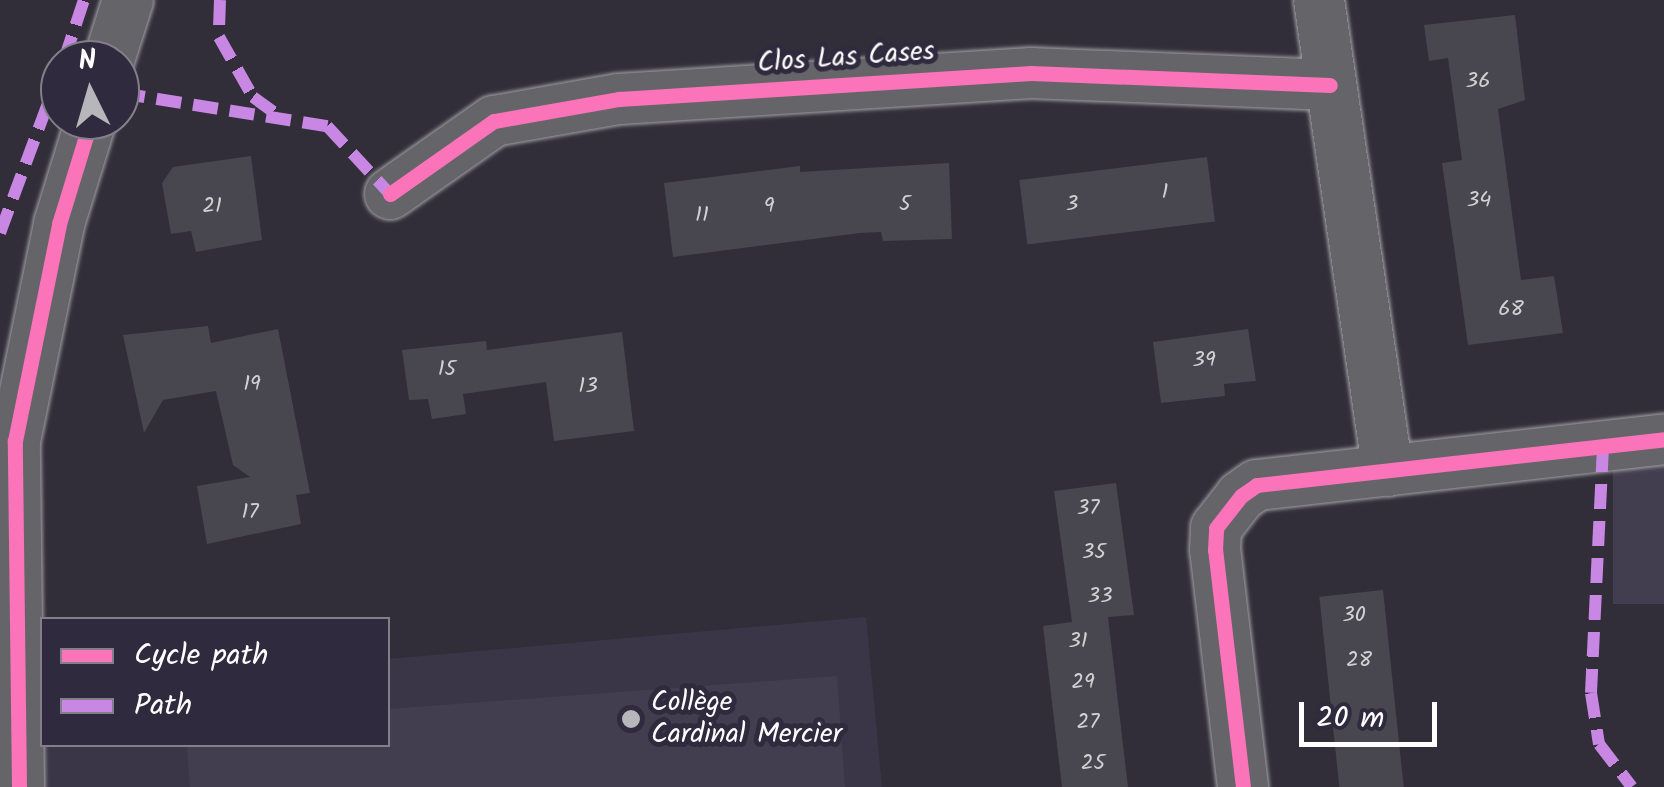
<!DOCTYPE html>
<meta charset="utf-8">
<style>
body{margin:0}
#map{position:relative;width:1664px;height:787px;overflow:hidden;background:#312e39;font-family:Kalam,sans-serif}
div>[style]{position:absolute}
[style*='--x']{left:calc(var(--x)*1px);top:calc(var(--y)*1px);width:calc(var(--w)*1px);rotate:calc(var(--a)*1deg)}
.built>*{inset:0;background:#3b3647}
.green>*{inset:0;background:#433e4f;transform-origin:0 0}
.building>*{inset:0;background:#48464e;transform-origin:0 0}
.roads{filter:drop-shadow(0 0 2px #a2a1a6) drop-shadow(0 0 2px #a2a1a6)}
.minor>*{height:50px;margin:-25px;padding:0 25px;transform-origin:25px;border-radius:25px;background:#656469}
.quiet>*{height:12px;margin-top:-6px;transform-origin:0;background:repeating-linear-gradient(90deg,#c787e3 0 25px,transparent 0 37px)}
.cycleway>*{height:15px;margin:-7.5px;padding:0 7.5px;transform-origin:7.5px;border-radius:7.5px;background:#fb73b8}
.dots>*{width:28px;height:28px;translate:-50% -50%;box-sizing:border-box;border:5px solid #2f2a3d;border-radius:50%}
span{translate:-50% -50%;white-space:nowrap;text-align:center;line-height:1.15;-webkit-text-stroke:10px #2f2a3d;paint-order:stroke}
.number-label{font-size:22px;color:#d1d1d3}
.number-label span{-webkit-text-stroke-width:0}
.street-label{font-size:28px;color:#fff}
.poi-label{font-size:28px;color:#fff}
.left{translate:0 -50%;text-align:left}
.legend{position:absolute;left:40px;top:617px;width:350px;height:130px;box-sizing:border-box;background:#2f2a3d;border:2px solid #827f8b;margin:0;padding:12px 18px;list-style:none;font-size:30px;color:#fff}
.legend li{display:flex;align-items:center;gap:20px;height:50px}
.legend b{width:50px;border:2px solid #827f8b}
.north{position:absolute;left:40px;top:40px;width:100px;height:100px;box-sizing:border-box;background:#2f2a3d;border:2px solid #827f8b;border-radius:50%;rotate:355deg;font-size:28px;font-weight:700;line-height:40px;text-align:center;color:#fff}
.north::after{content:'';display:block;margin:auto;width:35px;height:45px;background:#b7b6ba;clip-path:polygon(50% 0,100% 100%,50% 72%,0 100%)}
.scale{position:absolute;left:1299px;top:702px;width:138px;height:45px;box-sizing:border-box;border:5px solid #fff;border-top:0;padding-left:12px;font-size:30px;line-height:35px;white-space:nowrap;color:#fff;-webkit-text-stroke:8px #2f2a3d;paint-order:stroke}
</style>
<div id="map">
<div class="built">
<i style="clip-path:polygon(866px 617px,882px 787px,0 787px,42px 744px,388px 744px,388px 659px)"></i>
</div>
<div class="green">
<i style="left:1664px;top:461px;width:143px;height:51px;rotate:90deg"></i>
<i style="clip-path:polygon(837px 676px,845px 787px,190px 787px,187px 745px,388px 744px,388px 709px)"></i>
</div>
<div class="building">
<i style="clip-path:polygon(1515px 15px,1525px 100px,1498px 109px,1521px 280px,1554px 276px,1563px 333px,1468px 345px,1442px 163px,1462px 160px,1448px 58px,1429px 61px,1424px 25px)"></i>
<i style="clip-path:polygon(251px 156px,262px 240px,196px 252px,191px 231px,171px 234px,162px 183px,173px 167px)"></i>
<i style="left:1207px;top:157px;width:65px;height:189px;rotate:83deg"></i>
<i style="clip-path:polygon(949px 163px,952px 239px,883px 241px,881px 232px,860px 233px,673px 257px,664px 183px,800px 166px,800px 172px)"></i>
<i style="clip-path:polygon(208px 326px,211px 343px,278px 329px,310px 493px,296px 495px,301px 524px,207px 544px,197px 486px,250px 477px,233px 465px,216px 391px,163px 400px,144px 433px,123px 335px)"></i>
<i style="clip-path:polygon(1248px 329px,1256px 381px,1224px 384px,1225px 396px,1161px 403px,1153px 342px)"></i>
<i style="clip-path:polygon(622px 332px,634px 431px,554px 441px,546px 382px,463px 394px,466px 414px,432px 419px,428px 399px,409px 400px,402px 350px,486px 341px,487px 350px)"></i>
<i style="clip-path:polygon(1116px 483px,1134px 615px,1108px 617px,1128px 787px,1062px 787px,1043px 626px,1072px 622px,1054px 491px)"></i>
<i style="left:1383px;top:590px;width:198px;height:64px;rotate:84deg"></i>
</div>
<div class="roads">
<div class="minor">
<i style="--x:1319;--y:0;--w:476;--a:81.7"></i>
<i style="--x:109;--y:60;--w:63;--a:-72.4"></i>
<i style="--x:390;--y:194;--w:127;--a:-35.1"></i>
<i style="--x:494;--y:121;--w:127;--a:-10"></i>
<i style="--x:619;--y:99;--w:413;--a:-3.6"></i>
<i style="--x:1031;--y:73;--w:299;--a:2.3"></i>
<i style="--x:19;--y:787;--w:346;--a:-90.7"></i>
<i style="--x:15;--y:441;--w:221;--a:-78.5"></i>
<i style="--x:59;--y:224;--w:109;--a:-72.9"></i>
<i style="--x:1243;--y:787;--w:239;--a:-96.7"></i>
<i style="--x:1215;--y:550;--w:22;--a:-87"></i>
<i style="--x:1216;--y:528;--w:41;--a:-52"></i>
<i style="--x:1241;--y:496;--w:19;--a:-35"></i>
<i style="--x:1257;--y:485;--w:410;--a:-6.4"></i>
</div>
</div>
<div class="quiet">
<i style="--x:220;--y:0;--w:37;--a:92"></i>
<i style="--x:219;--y:37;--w:69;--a:60.5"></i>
<i style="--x:253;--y:97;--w:29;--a:36"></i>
<i style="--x:64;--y:60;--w:63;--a:-71.6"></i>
<i style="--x:120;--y:93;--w:210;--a:9.1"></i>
<i style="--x:327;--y:126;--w:93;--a:47.2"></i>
<i style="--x:0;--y:233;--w:173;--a:-69.7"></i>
<i style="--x:1603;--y:447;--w:246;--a:92.8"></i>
<i style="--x:1591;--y:693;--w:52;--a:81.1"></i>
<i style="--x:1599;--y:744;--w:54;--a:52.5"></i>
</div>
<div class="cycleway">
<i style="--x:390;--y:194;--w:127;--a:-35.1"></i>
<i style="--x:494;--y:121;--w:127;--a:-10"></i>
<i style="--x:619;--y:99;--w:413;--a:-3.6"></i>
<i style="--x:1031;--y:73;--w:299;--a:2.3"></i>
<i style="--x:19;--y:787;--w:346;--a:-90.7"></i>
<i style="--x:15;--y:441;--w:221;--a:-78.5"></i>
<i style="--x:59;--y:224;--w:109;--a:-72.9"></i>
<i style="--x:1243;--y:787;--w:239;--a:-96.7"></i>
<i style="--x:1215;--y:550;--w:22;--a:-87"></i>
<i style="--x:1216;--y:528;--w:41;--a:-52"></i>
<i style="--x:1241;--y:496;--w:19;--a:-35"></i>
<i style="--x:1257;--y:485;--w:410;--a:-6.4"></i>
</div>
<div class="dots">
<i style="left:631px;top:719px;background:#b7b6ba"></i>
</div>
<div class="number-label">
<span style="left:1478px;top:82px">36</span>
<span style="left:1165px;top:193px">1</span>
<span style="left:1479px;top:201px">34</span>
<span style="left:905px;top:205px">5</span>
<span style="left:1072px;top:205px">3</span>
<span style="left:212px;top:207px">21</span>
<span style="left:769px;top:207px">9</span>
<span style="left:702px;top:216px">11</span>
<span style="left:1511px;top:310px">68</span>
<span style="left:1204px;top:361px">39</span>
<span style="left:447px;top:370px">15</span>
<span style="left:252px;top:385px">19</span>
<span style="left:588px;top:387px">13</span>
<span style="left:1088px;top:509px">37</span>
<span style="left:250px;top:513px">17</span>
<span style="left:1094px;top:553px">35</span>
<span style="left:1100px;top:597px">33</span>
<span style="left:1354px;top:616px">30</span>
<span style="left:1078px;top:642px">31</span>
<span style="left:1359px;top:661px">28</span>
<span style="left:1083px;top:683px">29</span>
<span style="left:1088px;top:723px">27</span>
<span style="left:1093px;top:764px">25</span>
</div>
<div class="street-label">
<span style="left:846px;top:58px;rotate:-4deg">Clos Las Cases</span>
</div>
<div class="poi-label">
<span class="left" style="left:651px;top:719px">Collège<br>Cardinal Mercier</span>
</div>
<ul class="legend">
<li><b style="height:12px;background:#fb73b8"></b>Cycle path</li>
<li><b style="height:12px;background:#c787e3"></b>Path</li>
</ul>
<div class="north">N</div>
<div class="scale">20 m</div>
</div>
